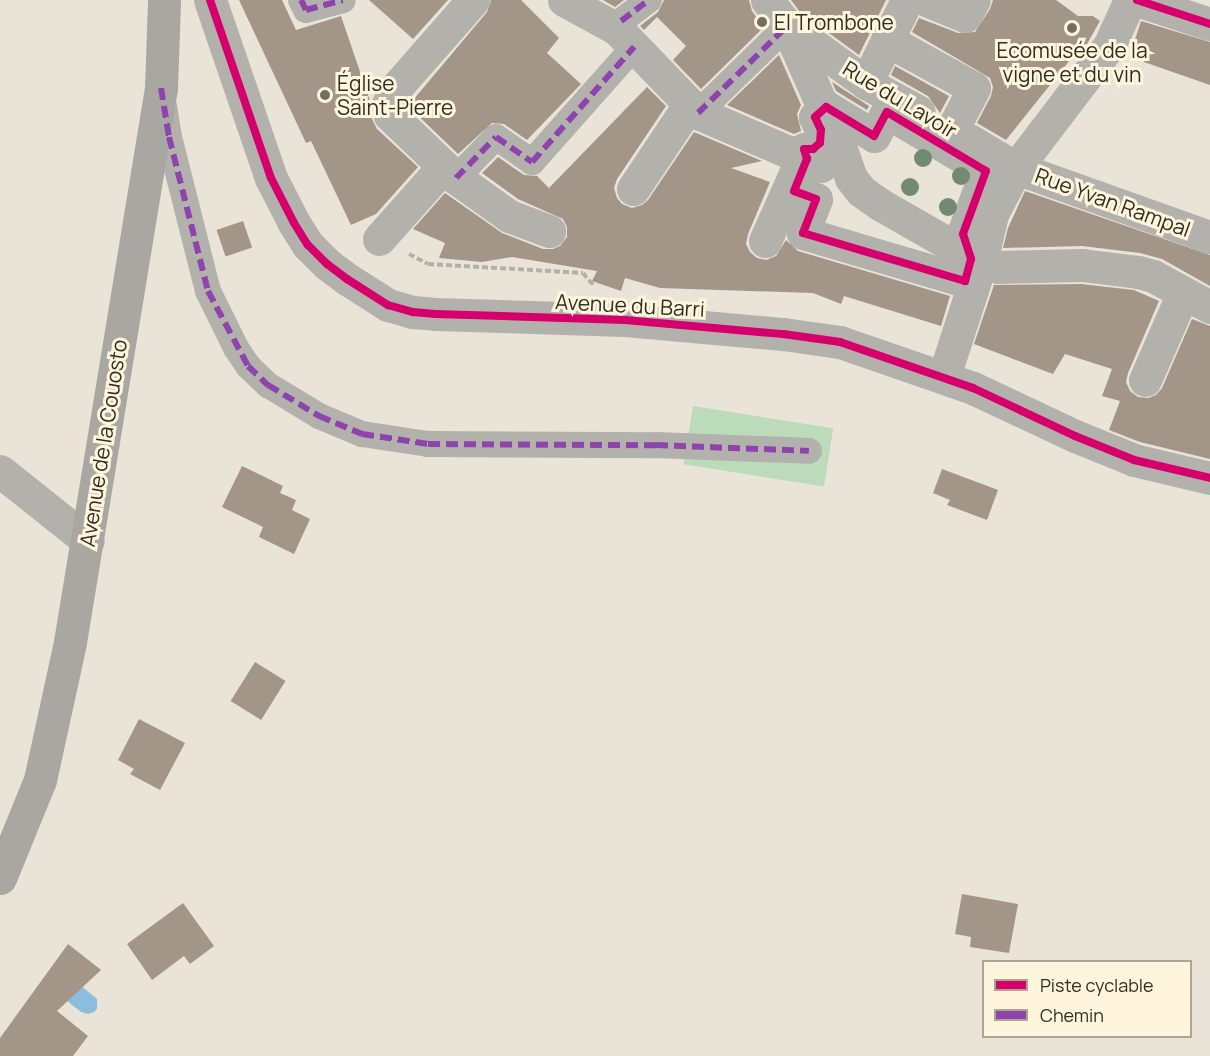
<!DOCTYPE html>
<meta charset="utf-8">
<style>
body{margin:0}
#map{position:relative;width:1210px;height:1056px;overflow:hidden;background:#e9e4d7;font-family:Manrope,sans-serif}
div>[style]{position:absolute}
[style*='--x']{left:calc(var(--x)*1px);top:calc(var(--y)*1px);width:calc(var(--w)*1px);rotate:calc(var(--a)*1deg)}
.green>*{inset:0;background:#bcdbba;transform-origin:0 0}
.water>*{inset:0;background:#8cbddd}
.building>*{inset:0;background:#a49589;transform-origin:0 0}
.path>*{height:4px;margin-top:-2px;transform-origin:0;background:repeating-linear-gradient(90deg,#b3b0aa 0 6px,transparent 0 9px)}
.pedestrian>*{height:26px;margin:-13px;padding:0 13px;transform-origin:13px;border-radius:13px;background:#b3b1ac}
.minor>*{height:33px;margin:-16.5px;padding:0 16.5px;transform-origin:16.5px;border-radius:16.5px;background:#b3b1ac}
.secondary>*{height:33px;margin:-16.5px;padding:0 16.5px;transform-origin:16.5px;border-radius:16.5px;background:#a8a7a1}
.quiet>*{height:6px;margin-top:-3px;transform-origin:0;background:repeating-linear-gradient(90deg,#8e44ad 0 12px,transparent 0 18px)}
.cycleway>*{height:8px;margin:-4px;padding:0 4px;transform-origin:4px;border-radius:4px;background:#d6006c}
.trees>*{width:18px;height:18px;margin:-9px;border-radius:50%;background:#718a71}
.dots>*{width:16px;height:16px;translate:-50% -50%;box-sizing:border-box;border:3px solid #fff5dc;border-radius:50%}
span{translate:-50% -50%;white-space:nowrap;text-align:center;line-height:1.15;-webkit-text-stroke:6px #fff5dc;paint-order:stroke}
.poi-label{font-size:21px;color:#312e24}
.left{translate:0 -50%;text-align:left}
.street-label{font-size:21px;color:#312e24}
.legend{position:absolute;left:982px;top:960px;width:210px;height:78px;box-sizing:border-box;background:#fff5dc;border:2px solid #ada592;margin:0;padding:8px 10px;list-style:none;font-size:18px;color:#312e24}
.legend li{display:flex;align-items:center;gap:12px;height:30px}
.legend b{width:30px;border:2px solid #ada592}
</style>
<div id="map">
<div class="green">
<i style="left:693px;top:406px;width:142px;height:59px;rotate:9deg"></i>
</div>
<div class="water">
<i style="clip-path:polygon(69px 976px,97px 999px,97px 1009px,94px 1012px,88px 1014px,81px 1012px,56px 992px)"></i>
</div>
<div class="building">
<i style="clip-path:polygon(239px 0,282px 0,296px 30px,341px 16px,370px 101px,372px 119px,377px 129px,418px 167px,376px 214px,351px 225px,311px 141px,306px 143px)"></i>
<i style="clip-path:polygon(369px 0,448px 0,413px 39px)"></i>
<i style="clip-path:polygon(491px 0,521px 0,559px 38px,547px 53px,581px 84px,527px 140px,504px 124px,492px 123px,458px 154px,408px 106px,487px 12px)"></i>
<i style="clip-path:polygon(603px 0,624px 0,615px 7px)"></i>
<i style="clip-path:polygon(664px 0,749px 0,752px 11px,764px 27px,701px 89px,673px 60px,686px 46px,657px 17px,644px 30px,640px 26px,658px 12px)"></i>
<i style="clip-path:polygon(791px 0,886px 0,859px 55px,800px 12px)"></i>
<i style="clip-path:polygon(993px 0,1056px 0,1078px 16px,1093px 16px,1100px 21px,1087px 44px,1082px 45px,1006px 140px,977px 123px,991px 96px,993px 87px,990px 78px,912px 32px,919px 18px,958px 33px,975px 32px,990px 9px)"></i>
<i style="clip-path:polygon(1141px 21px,1210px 42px,1210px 85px,1144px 62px,1145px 57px,1131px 52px)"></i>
<i style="clip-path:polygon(779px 55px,801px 105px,797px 114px,801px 131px,794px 134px,727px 105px)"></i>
<i style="clip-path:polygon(895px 66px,949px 96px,940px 113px,928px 96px,891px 75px)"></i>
<i style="clip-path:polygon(832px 82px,869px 106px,867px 110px,836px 91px)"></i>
<i style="clip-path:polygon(647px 87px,666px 106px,617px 179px,614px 188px,617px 198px,622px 204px,632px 208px,642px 205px,648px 200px,694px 132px,762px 161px,731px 168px,770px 182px,748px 234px,746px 244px,750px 252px,757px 258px,766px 260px,776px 256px,786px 240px,798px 251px,950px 296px,941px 326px,844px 296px,841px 304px,813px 293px,660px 288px,625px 278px,621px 291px,592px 281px,597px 271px,512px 257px,482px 262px,439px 258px,445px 243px,413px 229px,445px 193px,502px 233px,543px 249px,553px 249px,560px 246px,567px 237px,567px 227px,563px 219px,518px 199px,482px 173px,498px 157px,524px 175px,537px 176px,549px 188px)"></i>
<i style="clip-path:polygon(1025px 191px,1210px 255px,1210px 286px,1162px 259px,1140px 253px,1082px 246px,1003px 248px,1008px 228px)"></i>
<i style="left:243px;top:221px;width:28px;height:28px;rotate:71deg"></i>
<i style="clip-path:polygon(1081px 284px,1134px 290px,1159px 301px,1128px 373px,1126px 382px,1130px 391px,1138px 397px,1148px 398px,1156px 395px,1162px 388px,1192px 319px,1210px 326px,1210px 459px,1140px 442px,1109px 430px,1120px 401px,1102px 396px,1112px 369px,1065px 354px,1053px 374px,974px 344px,994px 285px)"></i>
<i style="clip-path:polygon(242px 466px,283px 486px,280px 493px,296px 500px,292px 510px,310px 519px,294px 554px,259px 537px,263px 527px,222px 507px)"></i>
<i style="clip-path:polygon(942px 469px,998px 490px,987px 520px,947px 505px,950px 500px,933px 493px)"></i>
<i style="left:255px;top:662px;width:36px;height:46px;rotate:32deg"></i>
<i style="clip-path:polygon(139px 719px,185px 743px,160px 790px,130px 774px,134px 769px,118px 760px)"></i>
<i style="clip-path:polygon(962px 894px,1018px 904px,1009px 953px,970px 947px,971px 937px,955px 934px)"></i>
<i style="clip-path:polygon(183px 903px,214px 946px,190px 964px,184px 956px,152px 980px,127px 944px)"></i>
<i style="clip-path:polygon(68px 944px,101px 970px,57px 1011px,88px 1036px,73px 1056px,0 1056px,0 1038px)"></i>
</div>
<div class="path">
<i style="--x:409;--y:254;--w:21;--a:28"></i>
<i style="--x:428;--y:264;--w:155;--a:3.3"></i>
<i style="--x:583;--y:273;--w:17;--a:50"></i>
</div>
<div class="pedestrian">
<i style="--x:301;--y:0;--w:11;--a:63"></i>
<i style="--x:306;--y:10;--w:38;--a:-15"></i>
<i style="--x:621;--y:21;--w:35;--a:-37"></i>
<i style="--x:164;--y:106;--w:31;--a:81"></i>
<i style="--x:169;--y:137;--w:159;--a:75.8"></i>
<i style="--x:208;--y:291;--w:64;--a:63.8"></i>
<i style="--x:236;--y:348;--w:22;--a:56"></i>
<i style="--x:248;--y:366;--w:28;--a:44"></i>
<i style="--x:268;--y:385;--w:60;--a:31.3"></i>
<i style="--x:319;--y:416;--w:47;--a:22.7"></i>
<i style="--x:362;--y:434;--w:67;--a:8.6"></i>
<i style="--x:428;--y:444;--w:228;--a:0.3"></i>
<i style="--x:656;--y:445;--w:153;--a:2.2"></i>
<i style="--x:698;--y:113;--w:124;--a:-44.3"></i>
<i style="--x:456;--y:178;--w:57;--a:-45.7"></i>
<i style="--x:496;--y:137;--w:44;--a:34.8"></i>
<i style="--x:532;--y:162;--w:154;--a:-48.4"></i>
</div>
<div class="minor">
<i style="--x:210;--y:0;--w:188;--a:71.1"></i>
<i style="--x:271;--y:178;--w:51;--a:62.9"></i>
<i style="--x:294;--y:223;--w:26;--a:58"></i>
<i style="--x:308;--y:245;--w:27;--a:45"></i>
<i style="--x:327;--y:264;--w:25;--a:37"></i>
<i style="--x:347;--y:279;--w:49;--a:32.4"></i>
<i style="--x:388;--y:305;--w:26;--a:16"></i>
<i style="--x:413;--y:312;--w:22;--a:5"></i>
<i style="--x:435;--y:314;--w:190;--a:1.8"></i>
<i style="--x:625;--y:320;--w:159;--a:5.1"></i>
<i style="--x:783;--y:334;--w:58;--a:8"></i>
<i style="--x:840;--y:342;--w:141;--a:19.1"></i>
<i style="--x:973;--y:388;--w:113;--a:25.2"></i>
<i style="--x:1075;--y:436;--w:64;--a:22.1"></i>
<i style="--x:1134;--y:460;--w:78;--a:13.3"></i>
<i style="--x:473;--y:0;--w:121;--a:131.3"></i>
<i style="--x:393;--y:91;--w:15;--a:110"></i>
<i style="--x:388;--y:105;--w:10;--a:79"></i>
<i style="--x:390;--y:115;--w:91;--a:43.7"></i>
<i style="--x:456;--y:178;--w:65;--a:35.6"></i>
<i style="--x:509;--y:216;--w:43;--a:20.6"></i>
<i style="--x:564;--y:0;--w:60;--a:28.7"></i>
<i style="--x:617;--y:29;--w:117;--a:46"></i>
<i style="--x:698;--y:113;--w:134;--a:23.3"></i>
<i style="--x:767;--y:0;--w:33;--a:52"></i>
<i style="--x:787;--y:26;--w:131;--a:66.2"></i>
<i style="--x:840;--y:146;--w:34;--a:71"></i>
<i style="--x:851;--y:178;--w:16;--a:52"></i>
<i style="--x:861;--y:191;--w:24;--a:35"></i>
<i style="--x:881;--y:205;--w:115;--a:29.7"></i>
<i style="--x:981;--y:262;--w:18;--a:16"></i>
<i style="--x:998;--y:267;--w:84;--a:-1.4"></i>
<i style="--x:1082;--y:265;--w:56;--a:7.1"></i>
<i style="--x:1138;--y:272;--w:16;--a:15"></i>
<i style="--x:1153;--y:276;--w:65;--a:28.5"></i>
<i style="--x:926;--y:0;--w:42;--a:22.3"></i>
<i style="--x:965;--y:16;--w:18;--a:-61"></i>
<i style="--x:1137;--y:0;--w:77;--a:18.2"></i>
<i style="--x:787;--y:26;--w:97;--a:35.8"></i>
<i style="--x:866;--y:83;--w:60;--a:28.7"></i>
<i style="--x:887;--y:40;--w:99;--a:28.9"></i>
<i style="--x:974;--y:88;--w:47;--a:117.6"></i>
<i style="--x:866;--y:83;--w:93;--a:-63.7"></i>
<i style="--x:826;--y:107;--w:56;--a:31.1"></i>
<i style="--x:874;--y:136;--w:27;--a:-62"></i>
<i style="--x:887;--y:112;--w:115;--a:30.8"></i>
<i style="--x:986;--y:171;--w:67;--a:110.1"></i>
<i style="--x:963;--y:234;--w:26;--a:72"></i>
<i style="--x:971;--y:259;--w:23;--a:105"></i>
<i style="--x:965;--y:281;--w:169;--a:-163.5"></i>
<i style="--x:803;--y:233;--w:36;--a:-69"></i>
<i style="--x:816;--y:199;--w:23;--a:-160"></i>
<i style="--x:794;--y:191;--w:35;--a:-68"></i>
<i style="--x:807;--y:159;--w:10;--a:-107"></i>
<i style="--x:804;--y:149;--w:9;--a:0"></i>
<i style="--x:813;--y:149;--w:9;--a:-41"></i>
<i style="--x:820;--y:143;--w:13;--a:-86"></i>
<i style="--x:821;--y:130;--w:14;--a:-115"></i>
<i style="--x:815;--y:117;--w:15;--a:-42"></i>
<i style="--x:969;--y:140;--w:55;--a:30.8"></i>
<i style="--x:1016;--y:168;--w:206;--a:19.6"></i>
<i style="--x:633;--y:189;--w:101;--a:-56.3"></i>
<i style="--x:379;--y:239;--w:96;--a:-48.4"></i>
<i style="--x:765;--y:241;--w:79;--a:-66"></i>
<i style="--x:944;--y:376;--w:120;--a:-72"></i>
<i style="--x:981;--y:262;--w:49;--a:-77.1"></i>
<i style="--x:992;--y:214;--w:52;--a:-62.4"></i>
<i style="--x:1016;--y:168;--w:153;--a:-52.7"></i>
<i style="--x:1109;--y:46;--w:51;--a:-65.5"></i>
<i style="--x:1145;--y:380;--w:95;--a:-66.4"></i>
<i style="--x:0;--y:471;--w:112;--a:38.5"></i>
</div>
<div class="secondary">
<i style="--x:0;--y:878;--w:106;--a:-67.8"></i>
<i style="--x:40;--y:780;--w:141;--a:-77.7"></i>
<i style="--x:70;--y:642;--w:561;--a:-80.67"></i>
<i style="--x:161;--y:88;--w:88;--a:-88"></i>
</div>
<div class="quiet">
<i style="--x:301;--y:0;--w:11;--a:63"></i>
<i style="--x:306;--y:10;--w:38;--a:-15"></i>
<i style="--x:621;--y:21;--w:35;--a:-37"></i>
<i style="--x:161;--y:88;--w:50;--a:80.7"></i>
<i style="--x:169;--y:137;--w:159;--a:75.8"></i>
<i style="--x:208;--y:291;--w:85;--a:61.9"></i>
<i style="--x:248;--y:366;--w:28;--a:44"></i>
<i style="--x:268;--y:385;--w:60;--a:31.3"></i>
<i style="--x:319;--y:416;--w:47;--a:22.7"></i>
<i style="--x:362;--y:434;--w:67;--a:8.6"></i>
<i style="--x:428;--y:444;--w:228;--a:0.3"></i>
<i style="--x:656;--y:445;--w:153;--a:2.2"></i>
<i style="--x:698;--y:113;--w:124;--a:-44.3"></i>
<i style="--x:456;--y:178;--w:57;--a:-45.7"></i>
<i style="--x:496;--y:137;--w:44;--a:34.8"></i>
<i style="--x:532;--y:162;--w:154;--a:-48.4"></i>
</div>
<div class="cycleway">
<i style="--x:210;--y:0;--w:188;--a:71.1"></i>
<i style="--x:271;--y:178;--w:51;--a:62.9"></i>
<i style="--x:294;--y:223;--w:26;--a:58"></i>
<i style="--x:308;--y:245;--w:27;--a:45"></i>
<i style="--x:327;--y:264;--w:25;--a:37"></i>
<i style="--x:347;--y:279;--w:49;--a:32.4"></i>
<i style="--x:388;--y:305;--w:26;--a:16"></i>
<i style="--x:413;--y:312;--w:22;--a:5"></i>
<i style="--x:435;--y:314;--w:190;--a:1.8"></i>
<i style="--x:625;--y:320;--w:159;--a:5.1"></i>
<i style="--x:783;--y:334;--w:58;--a:8"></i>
<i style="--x:840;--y:342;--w:141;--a:19.1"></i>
<i style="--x:973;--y:388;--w:113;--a:25.2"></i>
<i style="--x:1075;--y:436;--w:64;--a:22.1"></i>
<i style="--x:1134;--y:460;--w:78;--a:13.3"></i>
<i style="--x:1137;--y:0;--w:77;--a:18.2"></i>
<i style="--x:826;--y:107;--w:56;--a:31.1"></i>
<i style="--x:874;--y:136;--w:27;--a:-62"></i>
<i style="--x:887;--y:112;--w:115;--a:30.8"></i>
<i style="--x:986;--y:171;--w:67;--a:110.1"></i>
<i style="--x:963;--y:234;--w:26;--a:72"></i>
<i style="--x:971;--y:259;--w:23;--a:105"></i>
<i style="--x:965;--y:281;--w:169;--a:-163.5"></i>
<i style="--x:803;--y:233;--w:36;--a:-69"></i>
<i style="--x:816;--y:199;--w:23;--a:-160"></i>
<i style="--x:794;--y:191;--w:35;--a:-68"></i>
<i style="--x:807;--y:159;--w:10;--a:-107"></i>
<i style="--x:804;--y:149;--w:9;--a:0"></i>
<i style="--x:813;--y:149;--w:9;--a:-41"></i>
<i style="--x:820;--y:143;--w:13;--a:-86"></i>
<i style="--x:821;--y:130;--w:14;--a:-115"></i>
<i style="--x:815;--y:117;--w:15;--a:-42"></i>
</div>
<div class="trees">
<i style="left:923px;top:158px"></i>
<i style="left:961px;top:176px"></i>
<i style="left:910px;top:187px"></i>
<i style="left:948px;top:207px"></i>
</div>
<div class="dots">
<i style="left:762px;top:22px;background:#716e63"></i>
<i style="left:1072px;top:28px;background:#716e63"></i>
<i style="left:325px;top:95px;background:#716e63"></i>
</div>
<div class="poi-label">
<span class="left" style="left:774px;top:22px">El Trombone</span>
<span style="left:1072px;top:62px">Ecomusée de la<br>vigne et du vin</span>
<span class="left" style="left:337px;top:95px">Église<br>Saint-Pierre</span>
</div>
<div class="street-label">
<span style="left:900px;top:99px;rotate:31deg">Rue du Lavoir</span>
<span style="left:1113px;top:202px;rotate:20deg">Rue Yvan Rampal</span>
<span style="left:630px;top:305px;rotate:3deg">Avenue du Barri</span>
<span style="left:103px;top:443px;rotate:-81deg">Avenue de la Couosto</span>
</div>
<ul class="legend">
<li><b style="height:8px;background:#d6006c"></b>Piste cyclable</li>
<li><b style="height:8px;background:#8e44ad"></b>Chemin</li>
</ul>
</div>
